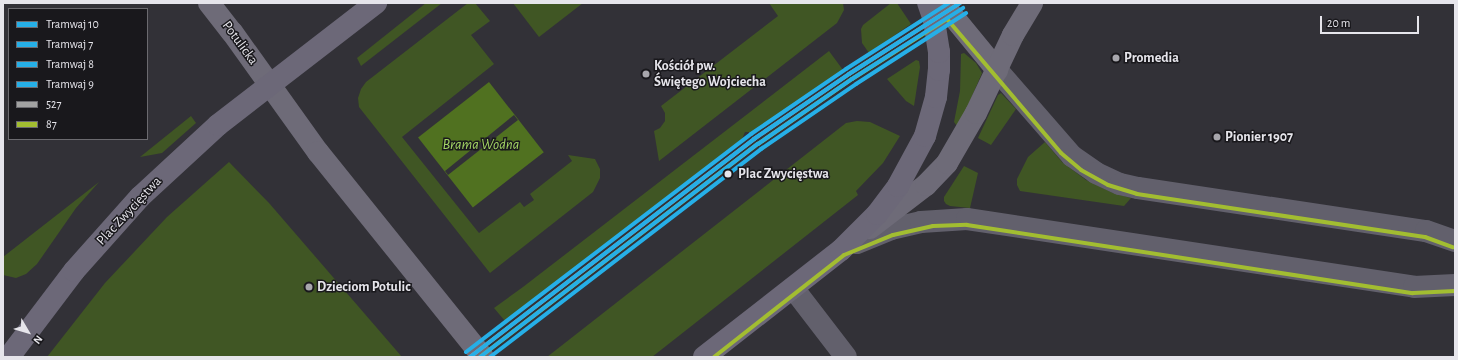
<!DOCTYPE html>
<meta charset="utf-8">
<style>
body{margin:0}
#map{position:relative;width:1458px;height:360px;overflow:hidden;background:#323137;font-family:"Alegreya Sans",sans-serif}
div>[style]{position:absolute}
[style*='--x']{left:calc(var(--x)*1px);top:calc(var(--y)*1px);width:calc(var(--w)*1px);rotate:calc(var(--a)*1deg)}
.green>*{inset:0;background:#405624}
.water>*{inset:0;background:#507120;transform-origin:0 0}
.pier>*{inset:0;background:#323137}
.street>*{height:22px;margin:-11px;padding:0 11px;transform-origin:11px;border-radius:11px;background:#62606c}
.secondary>*{height:22px;margin:-11px;padding:0 11px;transform-origin:11px;border-radius:11px;background:#6e6b78}
.primary>*{height:22px;margin:-11px;padding:0 11px;transform-origin:11px;border-radius:11px;background:#6c6878}
.bus-1>*{height:4px;margin:-2px;padding:0 2px;transform-origin:2px;border-radius:2px;background:#a2a2a2}
.bus-2>*{height:4px;margin:-2px;padding:0 2px;transform-origin:2px;border-radius:2px;background:#a2bd31}
.tram-1>*{height:4px;margin:-2px;padding:0 2px;transform-origin:2px;border-radius:2px;background:#26afe7}
.tram-2>*{height:4px;margin:-2px;padding:0 2px;transform-origin:2px;border-radius:2px;background:#26afe7}
.tram-3>*{height:4px;margin:-2px;padding:0 2px;transform-origin:2px;border-radius:2px;background:#26afe7}
.tram-4>*{height:4px;margin:-2px;padding:0 2px;transform-origin:2px;border-radius:2px;background:#26afe7}
.dots>*{width:11px;height:11px;translate:-50% -50%;box-sizing:border-box;border:2px solid #19181c;border-radius:50%}
span{translate:-50% -50%;white-space:nowrap;text-align:center;line-height:1.15;-webkit-text-stroke:3px #19181c;paint-order:stroke}
.street-label{font-size:14px;color:#e6e5eb}
.poi-label{font-size:14px;color:#e6e5eb;font-weight:700}
.left{translate:0 -50%;text-align:left}
.stop-label{font-size:14px;color:#e6e5eb;font-weight:700}
.water-label{font-size:15px;color:#a4d665;font-style:italic}
.frame{position:absolute;inset:0;border:4px solid #e6e5eb;pointer-events:none}
.legend{position:absolute;left:8px;top:8px;width:140px;height:132px;box-sizing:border-box;background:#19181c;border:1px solid #6b6a6f;margin:0;padding:5px 7px;list-style:none;font-size:12px;color:#e6e5eb}
.legend li{display:flex;align-items:center;gap:8px;height:20px}
.legend b{width:20px;border:1px solid #6b6a6f}
.north{position:absolute;left:8px;top:312px;width:40px;height:40px;-webkit-text-stroke:3px #19181c;paint-order:stroke;rotate:128deg;font-size:11px;font-weight:700;line-height:16px;text-align:center;color:#e6e5eb}
.north::after{content:'';display:block;margin:auto;width:14px;height:18px;background:#e6e5eb;clip-path:polygon(50% 0,100% 100%,50% 72%,0 100%)}
.scale{position:absolute;left:1320px;top:16px;width:99px;height:18px;box-sizing:border-box;border:2px solid #e6e5eb;border-top:0;padding-left:5px;font-size:12px;line-height:14px;white-space:nowrap;color:#e6e5eb;-webkit-text-stroke:3px #19181c;paint-order:stroke}
</style>
<div id="map">
<div class="green">
<i style="clip-path:polygon(426px 3px,442px 3px,361px 66px,357px 58px)"></i>
<i style="clip-path:polygon(468px 3px,475px 3px,490px 21px,471px 35px,494px 64px,402px 137px,479px 233px,520px 202px,524px 207px,534px 200px,530px 194px,572px 161px,568px 155px,595px 159px,600px 169px,600px 178px,593px 192px,490px 273px,359px 107px,358px 98px,361px 89px,366px 82px)"></i>
<i style="clip-path:polygon(513px 3px,583px 3px,539px 37px)"></i>
<i style="clip-path:polygon(769px 3px,843px 3px,844px 10px,837px 23px,659px 161px,654px 131px,660px 128px,665px 121px,665px 113px,661px 106px,778px 16px)"></i>
<i style="clip-path:polygon(891px 3px,897px 3px,911px 24px,869px 53px,862px 43px,861px 29px,863px 25px)"></i>
<i style="clip-path:polygon(829px 51px,843px 70px,752px 132px,745px 132px,742px 139px,505px 321px,494px 308px,523px 287px)"></i>
<i style="clip-path:polygon(964px 53px,976px 63px,982px 73px,960px 124px,957px 126px,954px 122px,960px 91px,961px 54px)"></i>
<i style="clip-path:polygon(916px 60px,919px 61px,920px 67px,914px 106px,906px 101px,887px 79px)"></i>
<i style="clip-path:polygon(1001px 93px,1016px 109px,991px 145px,978px 138px,998px 95px)"></i>
<i style="clip-path:polygon(191px 116px,196px 123px,162px 153px,140px 157px)"></i>
<i style="clip-path:polygon(857px 121px,870px 122px,900px 136px,883px 163px,856px 191px,858px 195px,652px 357px,547px 357px,846px 123px)"></i>
<i style="clip-path:polygon(1045px 142px,1062px 162px,1086px 180px,1113px 193px,1131px 198px,1124px 206px,1020px 191px,1017px 185px,1017px 179px,1028px 157px)"></i>
<i style="clip-path:polygon(229px 162px,269px 203px,402px 357px,47px 357px,105px 283px,167px 217px)"></i>
<i style="clip-path:polygon(964px 166px,978px 173px,970px 208px,950px 206px,946px 204px,944px 201px,944px 197px)"></i>
<i style="clip-path:polygon(99px 182px,76px 208px,37px 264px,26px 274px,16px 278px,3px 275px,3px 257px)"></i>
</div>
<div class="water">
<i style="left:489px;top:82px;width:89px;height:90px;rotate:52deg"></i>
</div>
<div class="pier">
<i style="clip-path:polygon(514px 115px,518px 120px,448px 175px,445px 171px)"></i>
</div>
<div class="street">
<i style="--x:997;--y:70;--w:114;--a:48.9"></i>
<i style="--x:1072;--y:156;--w:29;--a:35"></i>
<i style="--x:1096;--y:173;--w:26;--a:25"></i>
<i style="--x:1120;--y:184;--w:18;--a:13"></i>
<i style="--x:1138;--y:188;--w:291;--a:8.5"></i>
<i style="--x:1426;--y:231;--w:31;--a:19"></i>
<i style="--x:857;--y:243;--w:37;--a:-22"></i>
<i style="--x:891;--y:229;--w:31;--a:-13"></i>
<i style="--x:921;--y:222;--w:46;--a:-3.7"></i>
<i style="--x:967;--y:219;--w:452;--a:8.6"></i>
<i style="--x:1414;--y:287;--w:41;--a:-2.8"></i>
<i style="--x:793;--y:288;--w:87;--a:52.5"></i>
</div>
<div class="secondary">
<i style="--x:209;--y:3;--w:37;--a:52"></i>
<i style="--x:232;--y:32;--w:148;--a:54.4"></i>
<i style="--x:318;--y:152;--w:263;--a:51.2"></i>
<i style="--x:942;--y:3;--w:87;--a:50.6"></i>
<i style="--x:870;--y:228;--w:71;--a:-37.5"></i>
<i style="--x:926;--y:185;--w:30;--a:-46"></i>
<i style="--x:947;--y:163;--w:58;--a:-59.9"></i>
<i style="--x:976;--y:113;--w:86;--a:-64.6"></i>
<i style="--x:1013;--y:35;--w:37;--a:-59"></i>
</div>
<div class="primary">
<i style="--x:9;--y:357;--w:108;--a:-52.9"></i>
<i style="--x:74;--y:271;--w:99;--a:-48.3"></i>
<i style="--x:140;--y:197;--w:106;--a:-42.7"></i>
<i style="--x:218;--y:125;--w:200;--a:-37.7"></i>
<i style="--x:704;--y:357;--w:174;--a:-38"></i>
<i style="--x:841;--y:250;--w:51;--a:-45"></i>
<i style="--x:877;--y:214;--w:35;--a:-53"></i>
<i style="--x:898;--y:186;--w:57;--a:-61.6"></i>
<i style="--x:925;--y:136;--w:41;--a:-74.2"></i>
<i style="--x:936;--y:97;--w:27;--a:-84"></i>
<i style="--x:939;--y:70;--w:18;--a:-90"></i>
<i style="--x:939;--y:52;--w:32;--a:-99"></i>
<i style="--x:934;--y:20;--w:18;--a:-109"></i>
</div>
<div class="bus-1">
<i style="--x:470;--y:357;--w:358;--a:-37.5"></i>
<i style="--x:754;--y:139;--w:115;--a:-34.4"></i>
<i style="--x:849;--y:74;--w:132;--a:-32.6"></i>
</div>
<div class="bus-2">
<i style="--x:480;--y:357;--w:350;--a:-37.5"></i>
<i style="--x:758;--y:144;--w:114;--a:-34.7"></i>
<i style="--x:852;--y:79;--w:112;--a:-32.3"></i>
<i style="--x:947;--y:19;--w:176;--a:49.6"></i>
<i style="--x:1061;--y:153;--w:26;--a:40"></i>
<i style="--x:1081;--y:170;--w:31;--a:29"></i>
<i style="--x:1108;--y:185;--w:30;--a:17"></i>
<i style="--x:1137;--y:194;--w:291;--a:8.5"></i>
<i style="--x:1425;--y:237;--w:30;--a:20"></i>
<i style="--x:714;--y:357;--w:165;--a:-38.1"></i>
<i style="--x:844;--y:255;--w:53;--a:-22.2"></i>
<i style="--x:893;--y:235;--w:41;--a:-12.7"></i>
<i style="--x:933;--y:226;--w:34;--a:-2"></i>
<i style="--x:967;--y:225;--w:451;--a:8.7"></i>
<i style="--x:1413;--y:293;--w:42;--a:-2.7"></i>
</div>
<div class="tram-1">
<i style="--x:470;--y:357;--w:358;--a:-37.5"></i>
<i style="--x:754;--y:139;--w:115;--a:-34.4"></i>
<i style="--x:849;--y:74;--w:132;--a:-32.6"></i>
</div>
<div class="tram-2">
<i style="--x:480;--y:357;--w:350;--a:-37.5"></i>
<i style="--x:758;--y:144;--w:114;--a:-34.7"></i>
<i style="--x:852;--y:79;--w:132;--a:-32.6"></i>
</div>
<div class="tram-3">
<i style="--x:466;--y:352;--w:359;--a:-37.4"></i>
<i style="--x:751;--y:134;--w:115;--a:-34.4"></i>
<i style="--x:846;--y:69;--w:122;--a:-32.7"></i>
</div>
<div class="tram-4">
<i style="--x:490;--y:357;--w:342;--a:-37.5"></i>
<i style="--x:761;--y:149;--w:115;--a:-34.4"></i>
<i style="--x:856;--y:84;--w:131;--a:-32.8"></i>
</div>
<div class="dots">
<i style="left:1116px;top:58px;background:#a7a6ac"></i>
<i style="left:646px;top:74px;background:#a7a6ac"></i>
<i style="left:1217px;top:137px;background:#a7a6ac"></i>
<i style="left:728px;top:174px;background:#e6e5eb"></i>
<i style="left:309px;top:287px;background:#a7a6ac"></i>
</div>
<div class="street-label">
<span style="left:240px;top:43px;rotate:54deg">Potulicka</span>
<span style="left:129px;top:211px;rotate:-47deg">Plac Zwycięstwa</span>
</div>
<div class="poi-label">
<span class="left" style="left:1124px;top:58px">Promedia</span>
<span class="left" style="left:654px;top:74px">Kościół pw.<br>Świętego Wojciecha</span>
<span class="left" style="left:1225px;top:137px">Pionier 1907</span>
<span class="left" style="left:317px;top:287px">Dzieciom Potulic</span>
</div>
<div class="stop-label">
<span class="left" style="left:738px;top:174px">Plac Zwycięstwa</span>
</div>
<div class="water-label">
<span style="left:481px;top:145px">Brama Wodna</span>
</div>
<div class="frame"></div>
<ul class="legend">
<li><b style="height:5px;background:#26afe7"></b>Tramwaj 10</li>
<li><b style="height:5px;background:#26afe7"></b>Tramwaj 7</li>
<li><b style="height:5px;background:#26afe7"></b>Tramwaj 8</li>
<li><b style="height:5px;background:#26afe7"></b>Tramwaj 9</li>
<li><b style="height:5px;background:#a2a2a2"></b>527</li>
<li><b style="height:5px;background:#a2bd31"></b>87</li>
</ul>
<div class="north">N</div>
<div class="scale">20 m</div>
</div>
